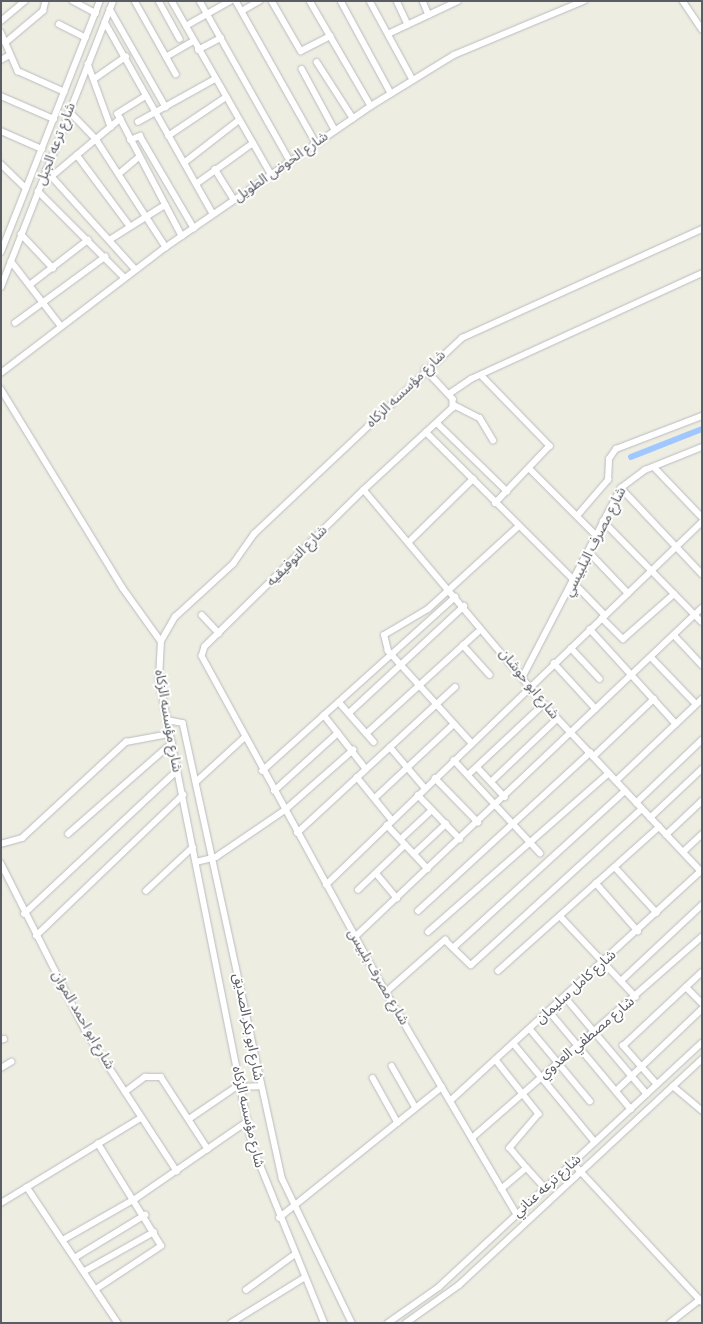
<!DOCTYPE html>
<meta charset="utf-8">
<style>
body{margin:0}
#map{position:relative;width:703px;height:1324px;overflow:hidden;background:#eeede1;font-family:"Source Sans 3","Noto Sans Arabic",sans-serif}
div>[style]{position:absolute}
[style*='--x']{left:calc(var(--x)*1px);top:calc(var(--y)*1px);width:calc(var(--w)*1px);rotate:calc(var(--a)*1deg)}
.canal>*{height:5.5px;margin:-2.75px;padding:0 2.75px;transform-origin:2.75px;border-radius:2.75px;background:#a0c7ff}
.roads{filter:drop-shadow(0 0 1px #b9bbc1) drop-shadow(0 0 1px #b9bbc1)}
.minor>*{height:5.5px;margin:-2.75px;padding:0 2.75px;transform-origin:2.75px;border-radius:2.75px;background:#fff}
span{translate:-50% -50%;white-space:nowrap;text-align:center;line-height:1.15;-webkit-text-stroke:4px #fff;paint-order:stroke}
.street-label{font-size:14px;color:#5a5d63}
.frame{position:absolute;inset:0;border:2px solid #5a5d63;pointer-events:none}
</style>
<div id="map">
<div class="canal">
<i style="--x:631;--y:457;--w:76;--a:-21.5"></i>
</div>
<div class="roads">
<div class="minor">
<i style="--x:73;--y:1;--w:26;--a:28"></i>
<i style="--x:135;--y:1;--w:84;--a:60.7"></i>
<i style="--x:159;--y:1;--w:43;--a:61.1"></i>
<i style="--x:172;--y:1;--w:199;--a:60.2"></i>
<i style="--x:200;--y:1;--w:184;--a:60.6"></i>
<i style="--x:236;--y:1;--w:163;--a:60.6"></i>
<i style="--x:272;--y:1;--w:58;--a:59.9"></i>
<i style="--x:301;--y:51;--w:33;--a:-27"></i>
<i style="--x:310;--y:1;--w:121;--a:59.8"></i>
<i style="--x:341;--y:1;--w:105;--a:61.5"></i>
<i style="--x:370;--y:1;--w:90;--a:61.4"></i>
<i style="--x:397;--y:1;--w:26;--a:65"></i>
<i style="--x:423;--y:1;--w:15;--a:67"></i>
<i style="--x:683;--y:1;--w:34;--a:56"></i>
<i style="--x:110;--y:9;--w:113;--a:60.3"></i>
<i style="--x:242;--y:11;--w:20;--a:-30"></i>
<i style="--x:1;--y:21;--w:31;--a:-40"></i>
<i style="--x:105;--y:22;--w:220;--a:60.6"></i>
<i style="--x:59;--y:24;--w:30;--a:27"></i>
<i style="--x:186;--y:26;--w:51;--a:-29.6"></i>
<i style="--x:1;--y:32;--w:43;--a:66.4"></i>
<i style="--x:18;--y:71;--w:51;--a:24.1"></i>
<i style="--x:388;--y:34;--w:77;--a:-25.2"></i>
<i style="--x:5;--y:43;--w:50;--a:-40.1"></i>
<i style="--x:43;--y:11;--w:8;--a:-76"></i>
<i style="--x:198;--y:50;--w:26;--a:-28"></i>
<i style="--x:166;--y:57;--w:30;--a:-30"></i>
<i style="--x:1;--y:60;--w:10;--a:-29"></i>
<i style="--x:317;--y:62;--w:67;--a:57.3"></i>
<i style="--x:88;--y:64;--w:67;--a:69.9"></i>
<i style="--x:302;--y:69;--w:69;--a:61.6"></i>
<i style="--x:94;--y:79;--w:39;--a:-35"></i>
<i style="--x:1;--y:96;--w:58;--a:23.5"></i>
<i style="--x:145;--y:97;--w:32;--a:148"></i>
<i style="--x:118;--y:114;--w:138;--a:62.3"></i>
<i style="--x:69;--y:111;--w:39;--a:46"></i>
<i style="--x:96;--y:139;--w:129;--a:57.1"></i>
<i style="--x:138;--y:122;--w:88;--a:-29.2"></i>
<i style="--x:1;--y:131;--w:45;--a:23.7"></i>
<i style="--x:168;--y:136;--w:70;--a:-33.9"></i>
<i style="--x:130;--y:140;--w:11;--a:-22"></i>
<i style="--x:140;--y:136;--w:107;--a:59.6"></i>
<i style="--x:77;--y:155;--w:89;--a:53.3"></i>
<i style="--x:184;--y:163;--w:70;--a:-38"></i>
<i style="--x:1;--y:164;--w:35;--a:44"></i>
<i style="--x:215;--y:169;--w:36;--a:58"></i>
<i style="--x:46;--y:170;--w:133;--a:48"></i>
<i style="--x:120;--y:173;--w:25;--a:-40"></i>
<i style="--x:52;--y:176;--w:89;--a:-40"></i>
<i style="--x:196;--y:184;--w:70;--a:-35.7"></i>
<i style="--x:38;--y:191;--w:122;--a:45"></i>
<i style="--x:21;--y:234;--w:47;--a:46.7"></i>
<i style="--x:111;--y:239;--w:64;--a:-32.2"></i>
<i style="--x:1;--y:252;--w:270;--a:-68.5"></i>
<i style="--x:11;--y:261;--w:82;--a:52.4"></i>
<i style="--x:31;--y:284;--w:72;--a:-37.7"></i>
<i style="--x:1;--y:287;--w:307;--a:-68.6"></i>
<i style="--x:15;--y:323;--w:112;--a:-36.3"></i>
<i style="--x:425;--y:369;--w:41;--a:47"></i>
<i style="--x:453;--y:399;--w:9;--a:90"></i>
<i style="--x:453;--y:408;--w:121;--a:137.3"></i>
<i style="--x:364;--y:490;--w:223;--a:135.4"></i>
<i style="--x:205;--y:647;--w:9;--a:108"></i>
<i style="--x:202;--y:656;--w:383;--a:61.3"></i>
<i style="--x:386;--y:992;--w:258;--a:59.5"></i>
<i style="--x:1;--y:373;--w:208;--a:-37.4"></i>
<i style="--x:166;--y:247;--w:249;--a:-34.5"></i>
<i style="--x:371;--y:106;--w:97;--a:-31.6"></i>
<i style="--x:454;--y:55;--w:141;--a:-22.6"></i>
<i style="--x:481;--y:375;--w:99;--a:45.8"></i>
<i style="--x:550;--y:446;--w:79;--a:133.5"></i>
<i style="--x:1;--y:389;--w:233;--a:58.5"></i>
<i style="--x:123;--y:588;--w:65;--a:54.4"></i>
<i style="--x:449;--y:394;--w:27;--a:-34"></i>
<i style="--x:471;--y:379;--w:254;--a:-24.6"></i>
<i style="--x:454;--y:405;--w:29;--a:27"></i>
<i style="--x:480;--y:418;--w:26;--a:59"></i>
<i style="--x:437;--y:423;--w:98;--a:44.2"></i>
<i style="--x:426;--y:432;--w:211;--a:45"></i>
<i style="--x:654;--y:467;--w:69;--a:46.2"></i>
<i style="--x:530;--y:469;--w:93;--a:45"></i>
<i style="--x:621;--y:488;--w:118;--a:46.7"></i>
<i style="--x:364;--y:490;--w:280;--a:49.9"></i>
<i style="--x:544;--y:704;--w:231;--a:46.8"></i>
<i style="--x:577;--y:516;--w:48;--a:-49.3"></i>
<i style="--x:608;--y:480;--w:21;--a:-87"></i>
<i style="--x:609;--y:459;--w:12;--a:-55"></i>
<i style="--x:616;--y:449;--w:92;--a:-21"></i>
<i style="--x:603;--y:521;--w:141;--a:45.6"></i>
<i style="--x:409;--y:542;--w:90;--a:-44.5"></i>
<i style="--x:589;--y:552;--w:57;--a:46.4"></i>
<i style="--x:574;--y:583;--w:45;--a:45.9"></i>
<i style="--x:202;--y:615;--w:25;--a:47"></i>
<i style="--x:602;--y:618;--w:30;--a:45"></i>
<i style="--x:623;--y:639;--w:68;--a:-41.4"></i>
<i style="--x:590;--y:629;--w:128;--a:47.8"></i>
<i style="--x:674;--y:635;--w:41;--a:47"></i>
<i style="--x:463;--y:645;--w:40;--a:48"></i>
<i style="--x:571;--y:648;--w:42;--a:46.9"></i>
<i style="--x:651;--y:657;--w:65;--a:46.2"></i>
<i style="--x:554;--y:663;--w:62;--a:47.6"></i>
<i style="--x:523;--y:676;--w:212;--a:-62.5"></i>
<i style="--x:621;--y:488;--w:30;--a:-37"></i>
<i style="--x:645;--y:470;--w:61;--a:-22"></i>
<i style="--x:339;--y:702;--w:53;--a:48.8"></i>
<i style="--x:349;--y:713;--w:157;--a:-42.9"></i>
<i style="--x:324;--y:715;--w:68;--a:52.1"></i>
<i style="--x:167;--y:720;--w:16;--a:11"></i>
<i style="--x:183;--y:723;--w:466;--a:77.7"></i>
<i style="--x:282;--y:1178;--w:161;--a:64.2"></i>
<i style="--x:367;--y:733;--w:149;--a:-42.3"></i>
<i style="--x:471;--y:743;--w:124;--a:-132.1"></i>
<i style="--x:388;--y:651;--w:16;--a:-104"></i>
<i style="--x:384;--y:635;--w:51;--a:-30.6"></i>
<i style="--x:428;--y:609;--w:123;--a:-42.4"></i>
<i style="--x:390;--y:747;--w:54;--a:49.5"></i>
<i style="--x:593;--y:757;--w:84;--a:-43.6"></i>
<i style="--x:454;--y:760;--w:127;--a:47.2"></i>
<i style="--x:477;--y:767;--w:41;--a:47"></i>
<i style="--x:262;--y:771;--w:260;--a:-42"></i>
<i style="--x:468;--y:775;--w:104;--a:-43.1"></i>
<i style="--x:357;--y:777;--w:55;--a:50.9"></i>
<i style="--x:435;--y:778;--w:62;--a:45.7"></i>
<i style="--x:197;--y:781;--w:64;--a:-42.5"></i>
<i style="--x:616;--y:781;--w:119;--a:-43.6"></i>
<i style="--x:491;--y:782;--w:91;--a:-43.7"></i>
<i style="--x:274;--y:791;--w:86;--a:-42.2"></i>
<i style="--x:418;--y:795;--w:61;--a:46.3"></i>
<i style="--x:375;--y:798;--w:108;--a:-43.1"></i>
<i style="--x:636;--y:803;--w:91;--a:-43.7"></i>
<i style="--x:650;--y:818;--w:71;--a:-43.3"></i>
<i style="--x:387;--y:825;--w:60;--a:47"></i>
<i style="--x:297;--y:833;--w:215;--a:-42.7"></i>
<i style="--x:68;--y:834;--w:138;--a:-41.2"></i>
<i style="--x:666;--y:835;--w:50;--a:-43.4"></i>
<i style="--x:401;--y:839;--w:42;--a:-43.1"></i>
<i style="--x:1;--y:844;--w:22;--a:-16"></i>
<i style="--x:22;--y:838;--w:142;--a:-42.7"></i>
<i style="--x:126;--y:742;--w:44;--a:-10.5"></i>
<i style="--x:683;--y:852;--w:26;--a:-43"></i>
<i style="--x:414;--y:854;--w:44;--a:-43.2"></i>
<i style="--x:196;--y:862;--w:21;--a:-14"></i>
<i style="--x:216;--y:857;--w:83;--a:-34.3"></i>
<i style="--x:285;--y:810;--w:91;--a:-41.4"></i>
<i style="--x:1;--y:863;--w:191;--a:63.2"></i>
<i style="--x:87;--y:1033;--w:165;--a:56.9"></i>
<i style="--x:615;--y:867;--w:62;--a:47.6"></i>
<i style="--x:376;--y:873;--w:33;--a:50"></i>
<i style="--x:596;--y:883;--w:64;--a:48.8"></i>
<i style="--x:326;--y:885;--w:523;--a:-43.99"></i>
<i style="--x:358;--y:890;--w:65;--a:-43.8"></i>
<i style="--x:146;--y:891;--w:64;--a:-43.1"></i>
<i style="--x:418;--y:911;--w:234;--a:-42.6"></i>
<i style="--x:24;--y:914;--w:209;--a:-43.1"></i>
<i style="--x:560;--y:916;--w:111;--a:46.8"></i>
<i style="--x:428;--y:932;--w:240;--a:-41.3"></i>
<i style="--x:36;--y:936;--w:204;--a:-43.8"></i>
<i style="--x:355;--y:937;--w:478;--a:-43.5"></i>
<i style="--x:453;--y:948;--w:233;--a:-42.4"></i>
<i style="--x:498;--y:971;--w:216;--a:-41.8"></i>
<i style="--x:621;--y:981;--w:111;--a:-43.2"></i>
<i style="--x:686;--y:987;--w:23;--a:45"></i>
<i style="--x:386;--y:992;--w:79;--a:-41.4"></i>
<i style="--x:445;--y:940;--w:36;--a:44"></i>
<i style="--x:471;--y:965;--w:231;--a:-42.4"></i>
<i style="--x:565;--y:997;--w:127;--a:49.8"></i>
<i style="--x:549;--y:1011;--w:128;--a:50.1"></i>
<i style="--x:530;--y:1029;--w:94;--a:50.2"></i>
<i style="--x:1;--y:1040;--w:3;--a:-18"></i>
<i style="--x:514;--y:1044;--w:127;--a:50.4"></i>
<i style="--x:496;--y:1060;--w:69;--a:51.5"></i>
<i style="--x:539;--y:1114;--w:45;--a:130.5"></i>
<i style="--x:510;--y:1148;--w:26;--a:50"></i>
<i style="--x:527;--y:1168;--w:33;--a:140"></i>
<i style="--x:392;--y:1066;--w:48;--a:60.3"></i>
<i style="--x:1;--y:1068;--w:12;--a:-31"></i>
<i style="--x:373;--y:1078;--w:51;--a:60.9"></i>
<i style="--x:657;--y:1085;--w:52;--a:-131.1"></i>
<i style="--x:623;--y:1046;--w:108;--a:-43.1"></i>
<i style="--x:673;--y:1086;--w:38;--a:40"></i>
<i style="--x:616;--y:1091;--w:119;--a:-43.6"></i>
<i style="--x:125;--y:1092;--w:25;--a:-37"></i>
<i style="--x:145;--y:1077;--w:16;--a:0"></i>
<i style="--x:161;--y:1077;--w:86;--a:56.9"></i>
<i style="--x:450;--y:1101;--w:342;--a:-42.5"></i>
<i style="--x:189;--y:1119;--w:57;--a:-34.2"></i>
<i style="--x:236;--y:1087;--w:23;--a:-2"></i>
<i style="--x:472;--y:1138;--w:305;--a:-41.2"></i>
<i style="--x:573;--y:1163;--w:190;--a:47.1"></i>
<i style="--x:527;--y:1168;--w:27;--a:48"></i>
<i style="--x:27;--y:1187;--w:164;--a:56.2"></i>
<i style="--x:1;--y:1203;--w:164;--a:-31.3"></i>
<i style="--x:279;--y:1218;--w:209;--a:-38.8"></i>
<i style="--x:63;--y:1240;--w:83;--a:-29.7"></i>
<i style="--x:135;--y:1199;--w:137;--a:-34.6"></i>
<i style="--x:76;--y:1257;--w:81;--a:-31.3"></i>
<i style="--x:85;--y:1271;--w:79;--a:-29.5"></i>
<i style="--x:96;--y:1289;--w:78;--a:-33.5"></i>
<i style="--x:161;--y:1246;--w:120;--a:-121.7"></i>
<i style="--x:246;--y:1290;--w:59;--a:-36.1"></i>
<i style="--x:231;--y:1323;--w:86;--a:-31.7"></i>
<i style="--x:324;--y:1323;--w:191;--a:-112.1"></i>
<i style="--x:252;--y:1146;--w:476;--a:-101.3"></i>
<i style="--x:159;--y:679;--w:38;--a:-87"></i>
<i style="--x:161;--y:641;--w:28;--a:-60"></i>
<i style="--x:175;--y:617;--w:79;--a:-42.4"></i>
<i style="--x:233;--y:564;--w:37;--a:-55"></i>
<i style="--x:254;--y:534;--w:286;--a:-43.3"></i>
<i style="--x:462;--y:338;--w:264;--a:-24.4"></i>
<i style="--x:388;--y:1323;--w:62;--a:-35.2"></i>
<i style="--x:439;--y:1287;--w:359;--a:-42.9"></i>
<i style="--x:406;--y:1323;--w:65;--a:-35.6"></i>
<i style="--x:459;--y:1285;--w:332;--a:-42.9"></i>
<i style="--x:670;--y:1323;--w:37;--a:-38"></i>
</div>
</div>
<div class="street-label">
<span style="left:56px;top:144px;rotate:-69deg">شارع ترعه الجبل</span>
<span style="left:281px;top:167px;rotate:-35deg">شارع الحوض الطويل</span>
<span style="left:406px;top:389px;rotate:-44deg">شارع مؤسسه الزكاه</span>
<span style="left:595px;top:542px;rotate:-63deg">شارع مصرف البلبيسي</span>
<span style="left:297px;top:556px;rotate:-45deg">شارع التوفيقيه</span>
<span style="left:529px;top:684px;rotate:51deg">شارع ابو حوشان</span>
<span style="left:168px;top:721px;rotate:80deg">شارع مؤسسه الزكاه</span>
<span style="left:378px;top:977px;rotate:60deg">شارع مصرف بلبيس</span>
<span style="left:576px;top:987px;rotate:-42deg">شارع كامل سليمان</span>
<span style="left:83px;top:1020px;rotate:60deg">شارع ابو احمد الموان</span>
<span style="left:248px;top:1027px;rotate:79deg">شارع ابو بكر الصديق</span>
<span style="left:587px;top:1038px;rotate:-40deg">شارع مصطفي العدوي</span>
<span style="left:248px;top:1117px;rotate:77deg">شارع مؤسسه الزكاه</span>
<span style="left:547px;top:1186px;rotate:-42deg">شارع ترعه عناني</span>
</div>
<div class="frame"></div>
</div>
